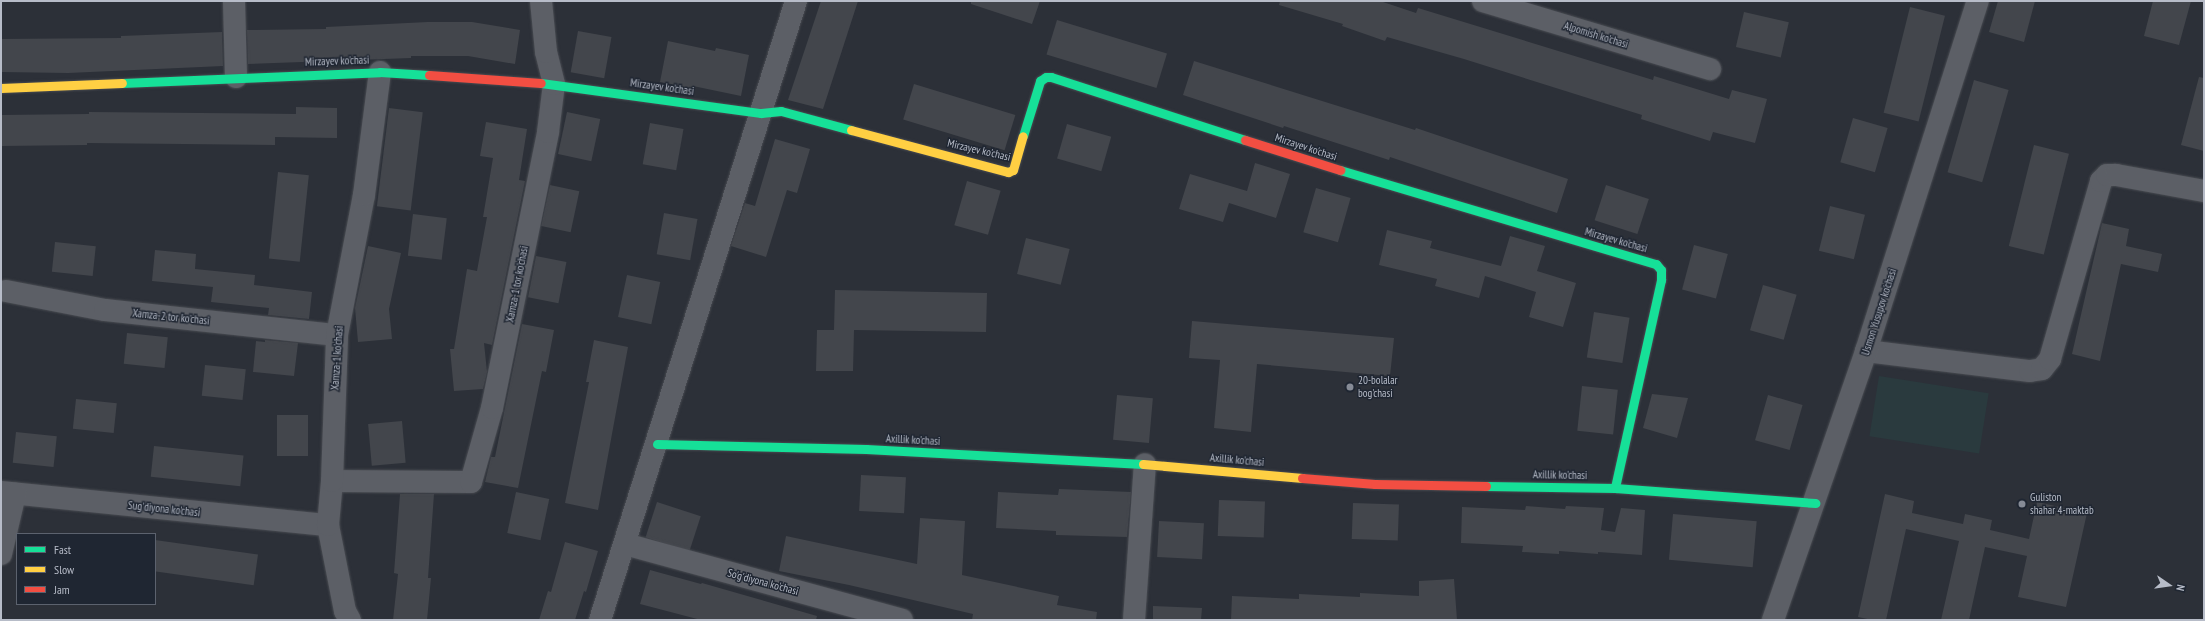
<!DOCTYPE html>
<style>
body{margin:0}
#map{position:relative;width:2205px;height:621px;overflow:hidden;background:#2c3038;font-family:"PT Sans Narrow",sans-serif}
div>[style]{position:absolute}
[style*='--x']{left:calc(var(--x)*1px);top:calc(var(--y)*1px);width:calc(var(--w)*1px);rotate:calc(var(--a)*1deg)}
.green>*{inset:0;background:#2a3a3e;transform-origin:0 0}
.building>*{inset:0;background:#43464c;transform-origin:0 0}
.roads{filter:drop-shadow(0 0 1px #484b51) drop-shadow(0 0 1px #484b51)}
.street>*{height:22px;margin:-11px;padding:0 11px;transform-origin:11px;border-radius:11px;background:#5c5f66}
.fast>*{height:9px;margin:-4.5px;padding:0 4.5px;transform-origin:4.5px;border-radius:4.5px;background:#16e098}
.slow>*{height:9px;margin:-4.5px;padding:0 4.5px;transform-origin:4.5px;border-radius:4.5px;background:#ffcf43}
.jam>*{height:9px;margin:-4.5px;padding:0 4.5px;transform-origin:4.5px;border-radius:4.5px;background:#f24e42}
.dots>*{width:11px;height:11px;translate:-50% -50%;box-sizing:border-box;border:2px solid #1f2632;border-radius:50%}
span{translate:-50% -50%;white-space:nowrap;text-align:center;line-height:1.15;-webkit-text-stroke:3px #1f2632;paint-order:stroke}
.street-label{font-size:11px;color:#b7bcc8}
.poi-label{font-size:11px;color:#b7bcc8}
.left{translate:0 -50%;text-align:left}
.frame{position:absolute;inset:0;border:2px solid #b7bcc8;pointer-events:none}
.legend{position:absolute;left:16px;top:533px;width:140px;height:72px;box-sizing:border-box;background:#1f2632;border:1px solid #5c626e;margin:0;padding:5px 7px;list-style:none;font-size:12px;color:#b7bcc8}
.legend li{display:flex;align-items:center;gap:8px;height:20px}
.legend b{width:20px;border:1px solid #5c626e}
.north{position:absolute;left:2149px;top:565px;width:40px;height:40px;-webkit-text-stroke:3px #1f2632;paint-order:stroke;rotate:103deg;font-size:11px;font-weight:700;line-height:16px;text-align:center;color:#b7bcc8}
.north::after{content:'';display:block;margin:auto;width:14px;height:18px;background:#b7bcc8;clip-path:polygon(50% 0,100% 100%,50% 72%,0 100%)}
</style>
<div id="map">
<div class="green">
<i style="left:1879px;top:376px;width:111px;height:61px;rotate:9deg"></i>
</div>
<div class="building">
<i style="clip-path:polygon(821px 1px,858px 1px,823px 109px,788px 100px)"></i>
<i style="clip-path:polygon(971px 1px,1040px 1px,1032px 24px,971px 4px)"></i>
<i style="clip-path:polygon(1280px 1px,1380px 1px,1416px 13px,1418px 8px,1653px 80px,1654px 76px,1729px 99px,1732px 90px,1767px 99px,1755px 143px,1713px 132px,1710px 141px,1641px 119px,1642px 115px,1464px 59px,1387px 37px,1385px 41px,1342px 26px,1343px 24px,1279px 5px)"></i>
<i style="clip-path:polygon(1998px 1px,2035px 1px,2024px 42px,1989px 32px)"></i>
<i style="clip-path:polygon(2153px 1px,2191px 1px,2179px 45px,2144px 36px)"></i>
<i style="left:1910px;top:7px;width:36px;height:109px;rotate:14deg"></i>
<i style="left:1744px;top:12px;width:46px;height:36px;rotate:13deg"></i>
<i style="left:1057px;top:20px;width:115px;height:36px;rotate:17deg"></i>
<i style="clip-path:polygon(428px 22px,472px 22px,520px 30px,515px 64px,468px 56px,411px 56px,411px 58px,248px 64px,247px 30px,326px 29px,326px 27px)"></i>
<i style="left:578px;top:31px;width:34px;height:42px;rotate:10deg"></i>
<i style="clip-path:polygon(222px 32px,223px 66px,68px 73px,1px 72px,1px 39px,121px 38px,121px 36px)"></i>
<i style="clip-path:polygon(668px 41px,715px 51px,716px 48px,749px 55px,741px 96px,693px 86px,693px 89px,660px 82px)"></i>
<i style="clip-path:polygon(1194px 61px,1415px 130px,1416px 128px,1568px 179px,1557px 213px,1390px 157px,1389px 160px,1284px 126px,1283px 128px,1183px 95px)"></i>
<i style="clip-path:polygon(2199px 77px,2204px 78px,2204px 151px,2181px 145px)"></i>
<i style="left:1974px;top:80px;width:36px;height:96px;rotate:16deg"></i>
<i style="left:914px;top:84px;width:106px;height:37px;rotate:17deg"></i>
<i style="clip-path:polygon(296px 107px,337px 108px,337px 138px,275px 137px,275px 145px,87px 143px,87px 145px,1px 146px,1px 115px,89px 114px,89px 112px,296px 114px)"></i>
<i style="left:389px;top:108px;width:34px;height:99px;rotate:7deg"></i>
<i style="left:567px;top:112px;width:34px;height:43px;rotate:12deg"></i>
<i style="left:1853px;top:118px;width:36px;height:46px;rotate:16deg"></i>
<i style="clip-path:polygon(486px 122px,527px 129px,519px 180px,525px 181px,492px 345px,484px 343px,487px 372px,483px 389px,454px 391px,450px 349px,454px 349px,467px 269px,477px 271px,487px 217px,483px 217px,493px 158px,480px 156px)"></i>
<i style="left:650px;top:123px;width:34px;height:42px;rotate:10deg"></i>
<i style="left:1067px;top:124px;width:46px;height:36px;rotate:16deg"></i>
<i style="clip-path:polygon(775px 139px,810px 149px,797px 193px,787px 190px,766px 257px,731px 246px,745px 203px,755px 206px)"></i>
<i style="left:2034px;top:145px;width:36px;height:104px;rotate:14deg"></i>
<i style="clip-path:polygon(1255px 163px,1290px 174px,1276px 218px,1229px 203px,1223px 222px,1179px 209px,1190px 174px,1247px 191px)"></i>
<i style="left:278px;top:172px;width:31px;height:87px;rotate:6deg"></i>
<i style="left:967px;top:181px;width:35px;height:46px;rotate:16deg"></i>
<i style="left:550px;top:185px;width:30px;height:42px;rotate:12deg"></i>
<i style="left:1606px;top:185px;width:45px;height:37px;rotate:18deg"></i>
<i style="left:1316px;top:188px;width:36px;height:46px;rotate:16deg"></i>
<i style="left:1830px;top:206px;width:36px;height:46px;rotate:14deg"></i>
<i style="left:664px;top:213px;width:34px;height:42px;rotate:10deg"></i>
<i style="left:413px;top:214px;width:34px;height:42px;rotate:7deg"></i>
<i style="clip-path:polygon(2102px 223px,2129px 229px,2126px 246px,2162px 254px,2158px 272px,2121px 264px,2100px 361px,2072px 354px)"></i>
<i style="clip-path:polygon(1387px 230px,1432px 241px,1430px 248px,1501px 266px,1510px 236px,1545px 246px,1537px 271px,1576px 283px,1563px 327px,1529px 317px,1536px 292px,1485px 276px,1479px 298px,1435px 286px,1437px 279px,1379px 265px)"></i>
<i style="left:1026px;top:238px;width:45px;height:37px;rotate:14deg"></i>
<i style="left:55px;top:242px;width:41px;height:30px;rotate:6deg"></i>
<i style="left:1694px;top:245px;width:35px;height:46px;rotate:15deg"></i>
<i style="clip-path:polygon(368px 246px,401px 253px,389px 309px,392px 339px,358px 342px,355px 308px)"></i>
<i style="clip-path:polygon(155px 250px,196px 254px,195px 269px,255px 275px,254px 285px,312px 292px,309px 319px,268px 315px,269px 308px,211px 302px,213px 287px,152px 281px)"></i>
<i style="left:536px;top:256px;width:31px;height:42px;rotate:11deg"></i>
<i style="left:627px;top:275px;width:34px;height:43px;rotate:12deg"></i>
<i style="left:1763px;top:285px;width:35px;height:47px;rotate:16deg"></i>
<i style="clip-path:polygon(835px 290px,987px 293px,986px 332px,854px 330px,853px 371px,816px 371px,817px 330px,834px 330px)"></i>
<i style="left:1594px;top:312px;width:36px;height:46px;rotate:9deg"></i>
<i style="clip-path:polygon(1192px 321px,1394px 338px,1390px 376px,1257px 364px,1251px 432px,1214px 428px,1220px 360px,1189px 358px)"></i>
<i style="clip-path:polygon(522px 324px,554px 330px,546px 372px,542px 371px,518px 488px,485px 482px,491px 457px,495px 457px)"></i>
<i style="left:127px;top:333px;width:41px;height:31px;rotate:6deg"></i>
<i style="clip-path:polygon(265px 340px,298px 343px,294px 376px,253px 372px,256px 341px,265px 342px)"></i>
<i style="clip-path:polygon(594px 340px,628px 347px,598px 510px,565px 503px,589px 382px,586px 382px)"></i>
<i style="left:205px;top:365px;width:41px;height:31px;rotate:6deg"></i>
<i style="left:1582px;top:386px;width:36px;height:45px;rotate:6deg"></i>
<i style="clip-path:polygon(1652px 394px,1688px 398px,1677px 438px,1643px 428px)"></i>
<i style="left:1117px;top:395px;width:36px;height:45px;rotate:5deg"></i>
<i style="left:1768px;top:395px;width:36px;height:47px;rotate:16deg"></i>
<i style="left:76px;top:399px;width:41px;height:30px;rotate:6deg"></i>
<i style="left:277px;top:415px;width:31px;height:41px"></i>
<i style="left:402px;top:421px;width:42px;height:34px;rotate:85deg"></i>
<i style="left:16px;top:432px;width:41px;height:31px;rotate:6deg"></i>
<i style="left:154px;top:446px;width:90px;height:31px;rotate:6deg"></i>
<i style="left:861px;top:475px;width:45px;height:36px;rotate:3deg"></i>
<i style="clip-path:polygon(1059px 489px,1131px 492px,1127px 537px,1056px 535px,1056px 531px,996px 528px,998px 492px,1058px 495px)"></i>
<i style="left:516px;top:492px;width:34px;height:42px;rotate:12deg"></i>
<i style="clip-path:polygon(400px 494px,434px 494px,428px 578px,431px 578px,427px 620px,393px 620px,398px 574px,394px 573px)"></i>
<i style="clip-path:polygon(1885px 494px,1914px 501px,1912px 513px,1963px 524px,1965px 514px,1992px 520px,1990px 530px,2029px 539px,2037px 502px,2087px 513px,2066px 607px,2018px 597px,2027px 556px,1985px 547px,1969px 620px,1941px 620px,1959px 541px,1906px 529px,1886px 620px,1872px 620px,1858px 617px)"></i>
<i style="left:1219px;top:500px;width:46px;height:36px;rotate:2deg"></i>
<i style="left:657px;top:502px;width:46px;height:37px;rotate:18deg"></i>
<i style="left:1353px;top:503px;width:46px;height:36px;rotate:2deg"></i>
<i style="clip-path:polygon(1526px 506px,1565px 509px,1566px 506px,1604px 508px,1601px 530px,1615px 532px,1621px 508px,1645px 510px,1642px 555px,1598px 552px,1598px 554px,1559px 551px,1559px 554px,1522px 552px,1523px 546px,1461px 543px,1462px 507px,1525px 510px)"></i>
<i style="left:1673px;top:514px;width:84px;height:46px;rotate:5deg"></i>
<i style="clip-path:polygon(920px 518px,965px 521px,962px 575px,1059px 596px,1057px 605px,1097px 612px,1096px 620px,972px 620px,973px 614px,849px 585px,779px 571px,786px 536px,917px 564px)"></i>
<i style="left:1159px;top:521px;width:45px;height:36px;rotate:3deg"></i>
<i style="left:155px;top:540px;width:104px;height:31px;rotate:8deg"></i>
<i style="clip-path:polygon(565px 542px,598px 551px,586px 592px,584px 591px,575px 620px,539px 620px,548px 591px,551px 592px)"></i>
<i style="clip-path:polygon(650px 570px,701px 584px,702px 583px,817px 616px,816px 620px,701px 620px,640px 604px)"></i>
<i style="clip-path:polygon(1454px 579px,1457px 620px,1231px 620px,1232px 596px,1299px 599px,1299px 594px,1360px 597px,1360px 593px,1419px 596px,1419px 581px)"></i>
<i style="clip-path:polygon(1153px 606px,1202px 608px,1201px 620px,1153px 620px)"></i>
</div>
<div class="roads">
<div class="street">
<i style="--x:234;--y:1;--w:76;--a:88.5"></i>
<i style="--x:1483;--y:1;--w:237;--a:16.7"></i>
<i style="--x:6;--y:291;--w:101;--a:10.9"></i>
<i style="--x:105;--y:310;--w:233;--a:6.2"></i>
<i style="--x:1866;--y:351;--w:165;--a:7"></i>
<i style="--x:2030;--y:371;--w:12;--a:-9"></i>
<i style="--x:2042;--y:369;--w:13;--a:-51"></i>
<i style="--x:2050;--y:359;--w:185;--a:-74"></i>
<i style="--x:2101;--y:181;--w:8;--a:-45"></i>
<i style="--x:2107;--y:175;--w:9;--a:0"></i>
<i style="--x:2116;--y:175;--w:89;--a:10.3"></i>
<i style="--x:332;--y:481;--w:139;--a:0.4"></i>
<i style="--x:471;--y:482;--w:77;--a:-74.2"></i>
<i style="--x:492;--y:408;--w:282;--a:-78.5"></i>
<i style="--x:548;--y:132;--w:48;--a:-82.9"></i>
<i style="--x:554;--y:84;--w:33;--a:-104"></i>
<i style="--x:546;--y:52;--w:51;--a:-95.6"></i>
<i style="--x:1;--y:492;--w:329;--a:5.8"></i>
<i style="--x:625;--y:544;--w:287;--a:15.3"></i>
<i style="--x:1;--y:554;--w:62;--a:-76.9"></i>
<i style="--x:350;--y:620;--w:10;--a:-119"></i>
<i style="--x:345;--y:611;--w:88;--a:-101.2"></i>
<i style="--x:328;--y:525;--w:44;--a:-84.8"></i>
<i style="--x:332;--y:481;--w:146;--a:-88"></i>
<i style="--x:337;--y:335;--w:143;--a:-79.1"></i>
<i style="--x:364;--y:195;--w:124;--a:-82.6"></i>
<i style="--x:600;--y:620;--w:649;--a:-72.43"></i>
<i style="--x:1134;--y:620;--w:156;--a:-86"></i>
<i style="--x:1773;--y:620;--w:285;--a:-70.9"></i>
<i style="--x:1866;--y:351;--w:367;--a:-72.3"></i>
</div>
<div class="fast">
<i style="--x:122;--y:83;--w:258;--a:-2.4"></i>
<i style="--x:380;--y:72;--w:49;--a:3.5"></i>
<i style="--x:541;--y:83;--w:222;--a:7.8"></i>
<i style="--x:761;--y:113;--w:20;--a:-6"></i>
<i style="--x:781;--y:111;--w:73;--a:15.2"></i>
<i style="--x:1023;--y:136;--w:58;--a:-72.8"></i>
<i style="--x:1040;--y:81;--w:7;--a:-34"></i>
<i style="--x:1046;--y:77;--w:5;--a:0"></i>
<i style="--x:1051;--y:77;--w:204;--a:18"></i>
<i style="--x:1340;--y:170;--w:330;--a:16.6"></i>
<i style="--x:1656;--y:264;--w:8;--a:50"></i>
<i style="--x:1661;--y:270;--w:10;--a:90"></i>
<i style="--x:1661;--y:280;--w:213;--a:102.5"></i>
<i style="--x:657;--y:444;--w:209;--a:1.4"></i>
<i style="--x:866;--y:449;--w:277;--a:3.1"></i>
<i style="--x:1486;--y:486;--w:129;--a:0.9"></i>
<i style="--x:1615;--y:488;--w:201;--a:4.3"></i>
</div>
<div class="slow">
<i style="--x:1;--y:88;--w:121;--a:-2.4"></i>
<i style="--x:851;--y:130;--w:163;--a:15"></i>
<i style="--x:1008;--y:172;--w:5;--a:-22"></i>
<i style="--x:1013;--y:170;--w:35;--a:-74"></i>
<i style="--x:1143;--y:464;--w:160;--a:5"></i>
</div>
<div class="jam">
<i style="--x:429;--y:75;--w:112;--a:4.1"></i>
<i style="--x:1245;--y:140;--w:100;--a:17.5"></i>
<i style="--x:1302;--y:478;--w:73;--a:4.7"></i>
<i style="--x:1375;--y:484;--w:111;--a:1"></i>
</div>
</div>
<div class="dots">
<i style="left:1350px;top:387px;background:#868b96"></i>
<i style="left:2022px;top:504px;background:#868b96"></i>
</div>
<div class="street-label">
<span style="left:1596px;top:35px;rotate:17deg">Alpomish ko'chasi</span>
<span style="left:337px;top:61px;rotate:-2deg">Mirzayev ko'chasi</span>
<span style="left:662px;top:87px;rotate:8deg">Mirzayev ko'chasi</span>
<span style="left:1306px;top:147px;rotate:18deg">Mirzayev ko'chasi</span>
<span style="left:979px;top:150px;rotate:13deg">Mirzayev ko'chasi</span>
<span style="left:1616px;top:240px;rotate:16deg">Mirzayev ko'chasi</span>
<span style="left:517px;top:284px;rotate:-79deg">Xamza-1 tor ko'chasi</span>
<span style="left:1879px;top:312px;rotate:-72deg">Usmon Yusupov ko'chasi</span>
<span style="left:171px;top:317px;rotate:6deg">Xamza-2 tor ko'chasi</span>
<span style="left:337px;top:358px;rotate:-86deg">Xamza-1 ko'chasi</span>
<span style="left:913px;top:440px;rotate:3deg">Axillik ko'chasi</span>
<span style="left:1237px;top:460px;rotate:5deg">Axillik ko'chasi</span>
<span style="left:1560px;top:475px;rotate:1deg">Axillik ko'chasi</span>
<span style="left:164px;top:509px;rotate:6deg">Sug'diyona ko'chasi</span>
<span style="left:763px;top:582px;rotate:15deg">So'g'diyona ko'chasi</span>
</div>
<div class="poi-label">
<span class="left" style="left:1358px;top:387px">20-bolalar<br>bog'chasi</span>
<span class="left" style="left:2030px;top:504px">Guliston<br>shahar 4-maktab</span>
</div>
<div class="frame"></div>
<ul class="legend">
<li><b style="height:5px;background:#16e098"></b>Fast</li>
<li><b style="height:5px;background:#ffcf43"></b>Slow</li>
<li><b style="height:5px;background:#f24e42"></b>Jam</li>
</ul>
<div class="north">N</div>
</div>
